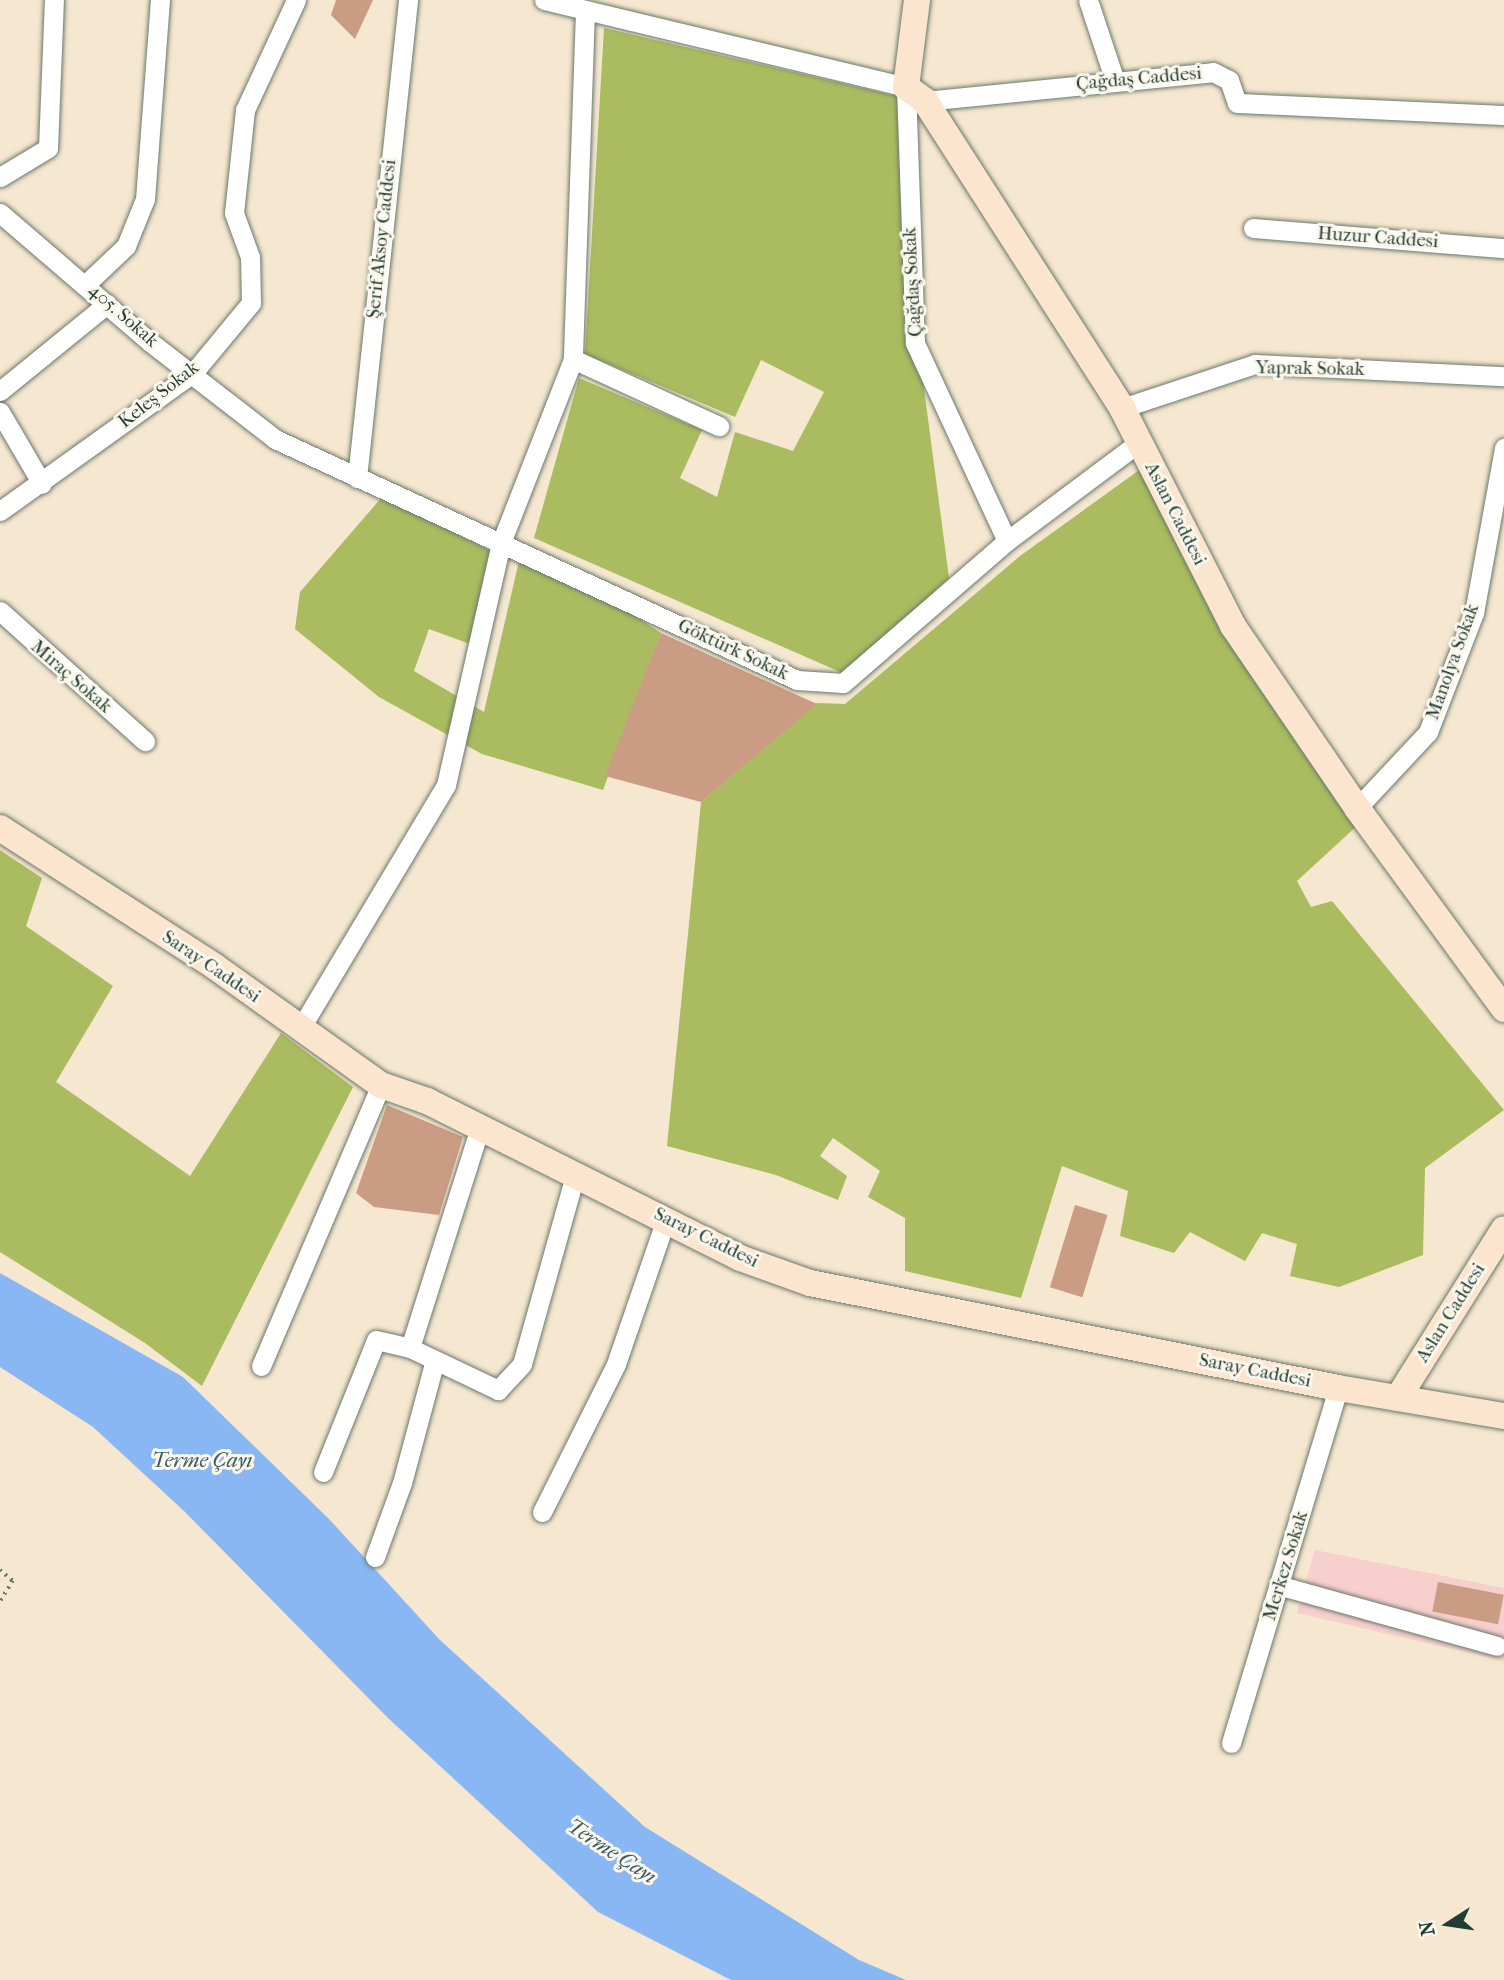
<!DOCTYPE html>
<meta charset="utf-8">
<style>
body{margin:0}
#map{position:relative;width:1504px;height:1980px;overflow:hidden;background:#f5e7d0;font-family:"IM FELL French Canon",serif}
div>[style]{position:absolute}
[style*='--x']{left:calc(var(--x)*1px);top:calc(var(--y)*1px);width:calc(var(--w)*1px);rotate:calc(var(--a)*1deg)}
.built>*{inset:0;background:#f7d0ce}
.green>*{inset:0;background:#aabc5f}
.water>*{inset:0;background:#88b7f3}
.building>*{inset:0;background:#cb9c84;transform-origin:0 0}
.path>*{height:3.5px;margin-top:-1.75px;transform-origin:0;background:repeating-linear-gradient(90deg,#6a786b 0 2px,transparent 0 7px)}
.roads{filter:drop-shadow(0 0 2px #6a786b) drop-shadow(0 0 2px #6a786b)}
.street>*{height:19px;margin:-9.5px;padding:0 9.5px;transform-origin:9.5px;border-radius:9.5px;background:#fff}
.secondary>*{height:26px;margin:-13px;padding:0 13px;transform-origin:13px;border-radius:13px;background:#fbe5cf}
span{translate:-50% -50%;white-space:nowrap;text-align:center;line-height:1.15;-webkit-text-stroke:6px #fbf7ec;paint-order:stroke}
.street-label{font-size:19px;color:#1f3d34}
.water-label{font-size:21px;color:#395c64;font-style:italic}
.north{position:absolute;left:1413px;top:1889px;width:70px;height:70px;-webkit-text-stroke:5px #fbf7ec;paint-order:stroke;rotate:258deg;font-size:19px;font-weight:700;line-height:28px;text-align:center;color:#1f3d34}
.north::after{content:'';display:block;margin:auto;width:24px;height:32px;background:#1f3d34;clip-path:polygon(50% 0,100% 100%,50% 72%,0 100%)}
</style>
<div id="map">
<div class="built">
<i style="clip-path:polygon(1315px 1550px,1504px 1588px,1504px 1661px,1297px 1613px)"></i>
</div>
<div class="green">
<i style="clip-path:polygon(604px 28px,909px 99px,918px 343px,949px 578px,847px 675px,534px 538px,579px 378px,702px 430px,680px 478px,717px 497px,735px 432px,793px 451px,824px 392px,761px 360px,735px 417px,585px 354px)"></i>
<i style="clip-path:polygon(1149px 463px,1360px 823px,1297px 881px,1311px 907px,1332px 901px,1504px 1110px,1425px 1168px,1423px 1255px,1339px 1287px,1290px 1276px,1297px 1244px,1262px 1233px,1245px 1261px,1190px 1232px,1174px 1253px,1120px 1236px,1128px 1191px,1062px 1166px,1021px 1298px,905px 1271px,905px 1218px,868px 1197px,880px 1171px,833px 1138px,820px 1156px,847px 1176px,838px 1200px,776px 1175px,667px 1146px,701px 802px,817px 703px,845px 704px,1020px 556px)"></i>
<i style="clip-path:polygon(382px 497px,499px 555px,478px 647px,429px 629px,414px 671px,484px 712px,519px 561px,623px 608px,661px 633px,603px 790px,482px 754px,379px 697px,295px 629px,300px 592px)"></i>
<i style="clip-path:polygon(0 850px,42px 878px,26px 926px,113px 986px,56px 1082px,190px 1176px,281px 1033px,353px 1087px,202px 1386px,145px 1343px,0 1252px)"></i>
</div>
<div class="water">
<i style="clip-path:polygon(0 1273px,183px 1377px,329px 1519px,440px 1640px,645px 1827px,859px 1960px,906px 1980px,731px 1980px,598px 1912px,388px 1718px,184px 1511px,93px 1427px,0 1367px)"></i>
</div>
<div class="building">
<i style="clip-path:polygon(336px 0,373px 0,355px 39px,331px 15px)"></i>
<i style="clip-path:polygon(661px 633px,817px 704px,701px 802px,605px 776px)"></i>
<i style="clip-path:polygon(387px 1105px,463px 1137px,439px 1215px,374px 1207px,356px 1193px)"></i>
<i style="left:1075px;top:1205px;width:34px;height:86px;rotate:17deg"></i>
<i style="left:1438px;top:1582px;width:67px;height:30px;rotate:11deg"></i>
</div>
<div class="path">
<i style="--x:0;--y:1570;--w:17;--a:40"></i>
<i style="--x:13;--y:1581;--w:25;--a:122"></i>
</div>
<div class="roads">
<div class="street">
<i style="--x:544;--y:0;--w:372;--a:13.5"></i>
<i style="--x:906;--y:87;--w:256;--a:88"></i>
<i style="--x:915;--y:343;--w:218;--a:65.1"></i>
<i style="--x:1088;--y:0;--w:85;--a:71.6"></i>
<i style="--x:585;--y:11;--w:348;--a:92"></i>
<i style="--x:573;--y:359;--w:161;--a:24.7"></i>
<i style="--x:925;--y:101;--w:289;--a:-5.7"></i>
<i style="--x:1213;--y:72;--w:18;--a:27"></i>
<i style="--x:1229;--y:80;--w:24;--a:71"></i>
<i style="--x:1237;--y:103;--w:267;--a:2.6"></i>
<i style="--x:0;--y:177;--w:56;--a:-31.1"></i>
<i style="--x:48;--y:148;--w:148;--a:-87.7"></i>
<i style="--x:0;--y:213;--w:198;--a:40.7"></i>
<i style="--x:150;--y:342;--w:158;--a:37.8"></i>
<i style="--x:275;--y:439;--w:575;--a:24.78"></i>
<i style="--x:797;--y:680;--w:46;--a:3.7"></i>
<i style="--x:843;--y:683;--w:217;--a:-40.9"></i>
<i style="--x:1007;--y:541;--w:164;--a:-36.8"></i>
<i style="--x:1253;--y:228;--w:252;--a:4.6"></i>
<i style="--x:86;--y:284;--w:55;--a:-43.5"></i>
<i style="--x:126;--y:246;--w:51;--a:-68"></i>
<i style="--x:145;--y:199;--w:200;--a:-85.7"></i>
<i style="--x:0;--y:391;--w:138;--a:-39.1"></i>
<i style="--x:1122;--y:408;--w:140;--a:-18.3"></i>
<i style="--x:1255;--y:364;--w:249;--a:2.8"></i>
<i style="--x:0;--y:412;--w:83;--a:59.7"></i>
<i style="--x:357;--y:478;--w:481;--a:-83.9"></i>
<i style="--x:0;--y:511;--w:237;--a:-35.6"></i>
<i style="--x:193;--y:373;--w:91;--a:-50.4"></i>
<i style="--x:251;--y:303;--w:46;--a:-91.2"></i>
<i style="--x:250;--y:257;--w:47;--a:-110"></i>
<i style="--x:234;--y:213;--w:104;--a:-83.9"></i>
<i style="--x:245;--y:110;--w:121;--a:-65.1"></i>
<i style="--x:0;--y:611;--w:195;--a:41.9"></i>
<i style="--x:1357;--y:808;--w:104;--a:-46.9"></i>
<i style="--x:1428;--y:732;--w:128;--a:-68.9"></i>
<i style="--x:1474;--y:613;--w:168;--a:-79.7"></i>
<i style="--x:300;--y:1029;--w:284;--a:-59.1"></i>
<i style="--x:446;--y:785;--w:248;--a:-77.2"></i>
<i style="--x:501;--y:543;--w:198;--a:-68.6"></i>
<i style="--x:410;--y:1348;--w:229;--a:-72.4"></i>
<i style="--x:261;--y:1366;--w:306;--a:-66.9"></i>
<i style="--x:323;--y:1472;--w:142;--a:-68.1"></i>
<i style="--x:376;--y:1340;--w:35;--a:13"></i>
<i style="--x:410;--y:1348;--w:98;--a:25.5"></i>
<i style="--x:498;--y:1390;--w:35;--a:-47"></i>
<i style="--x:522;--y:1364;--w:195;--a:-74.3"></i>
<i style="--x:542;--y:1512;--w:165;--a:-63.4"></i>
<i style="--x:616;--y:1364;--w:153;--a:-71"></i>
<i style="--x:375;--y:1557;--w:79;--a:-70"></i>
<i style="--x:402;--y:1483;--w:127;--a:-75"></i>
<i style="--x:1281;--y:1586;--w:224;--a:15.5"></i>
<i style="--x:1231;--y:1743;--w:371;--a:-73.2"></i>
</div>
<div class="secondary">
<i style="--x:917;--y:0;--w:88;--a:97.2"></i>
<i style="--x:906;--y:87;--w:24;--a:36"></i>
<i style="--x:925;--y:101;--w:365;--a:57.3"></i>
<i style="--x:1122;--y:408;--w:245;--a:63"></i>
<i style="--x:1233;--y:626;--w:220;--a:55.7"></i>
<i style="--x:1357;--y:808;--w:249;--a:53.8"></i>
<i style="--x:0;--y:828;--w:255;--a:32.8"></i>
<i style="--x:214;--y:966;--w:205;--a:35.5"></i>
<i style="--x:381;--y:1085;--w:49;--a:19.2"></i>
<i style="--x:427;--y:1101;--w:350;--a:26.6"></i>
<i style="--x:740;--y:1258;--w:74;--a:19.7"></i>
<i style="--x:810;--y:1283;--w:538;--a:11.25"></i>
<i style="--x:1338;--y:1388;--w:168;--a:9.6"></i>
<i style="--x:1398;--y:1398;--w:199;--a:-57.9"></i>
</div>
</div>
<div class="street-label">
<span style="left:1139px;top:79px;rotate:-5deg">Çağdaş Caddesi</span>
<span style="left:1378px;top:238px;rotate:4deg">Huzur Caddesi</span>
<span style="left:382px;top:239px;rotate:-84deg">Şerif Aksoy Caddesi</span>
<span style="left:913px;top:282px;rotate:-93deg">Çağdaş Sokak</span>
<span style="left:123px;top:316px;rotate:41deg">405. Sokak</span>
<span style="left:1310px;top:369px;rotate:1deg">Yaprak Sokak</span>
<span style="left:159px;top:395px;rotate:-38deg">Keleş Sokak</span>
<span style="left:1175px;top:514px;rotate:63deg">Aslan Caddesi</span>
<span style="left:733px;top:650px;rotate:25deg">Göktürk Sokak</span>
<span style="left:1453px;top:662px;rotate:-70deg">Manolya Sokak</span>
<span style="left:71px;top:677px;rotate:41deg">Miraç Sokak</span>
<span style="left:211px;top:967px;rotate:34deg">Saray Caddesi</span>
<span style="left:706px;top:1238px;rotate:26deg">Saray Caddesi</span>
<span style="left:1451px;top:1313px;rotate:-58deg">Aslan Caddesi</span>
<span style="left:1255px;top:1371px;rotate:11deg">Saray Caddesi</span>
<span style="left:1286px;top:1566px;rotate:-73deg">Merkez Sokak</span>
</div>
<div class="water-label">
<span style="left:202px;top:1460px">Terme Çayı</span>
<span style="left:612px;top:1851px;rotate:33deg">Terme Çayı</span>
</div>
<div class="north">N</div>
</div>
